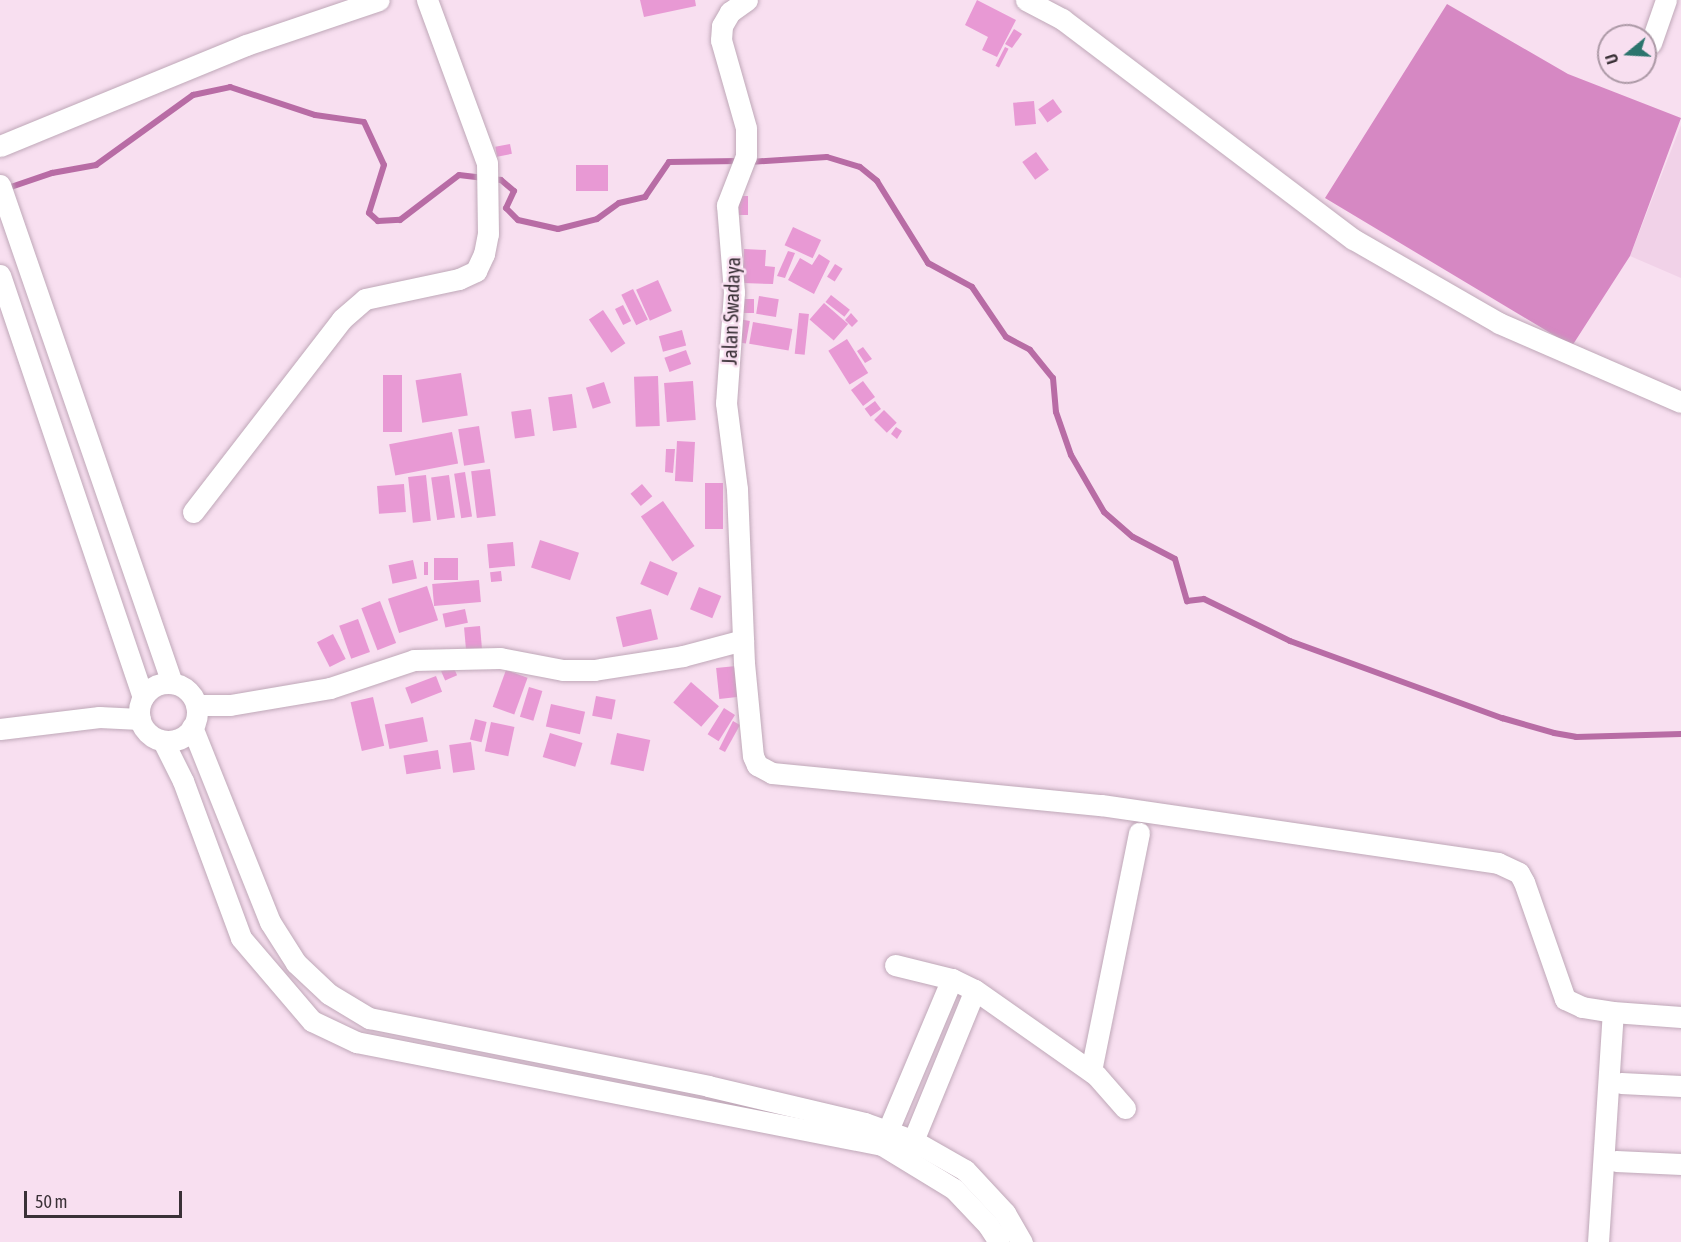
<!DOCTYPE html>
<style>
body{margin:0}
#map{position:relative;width:1681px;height:1242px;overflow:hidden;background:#f8dff0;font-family:"Asap Condensed",sans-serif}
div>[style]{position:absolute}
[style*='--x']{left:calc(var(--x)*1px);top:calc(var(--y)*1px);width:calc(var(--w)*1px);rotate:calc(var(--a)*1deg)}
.built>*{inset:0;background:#f1d2e8}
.forest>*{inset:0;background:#d688c3}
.stream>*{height:6px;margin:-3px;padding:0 3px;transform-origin:3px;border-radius:3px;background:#b86ca5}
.building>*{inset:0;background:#e899d4;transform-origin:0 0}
.roads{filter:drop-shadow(0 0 2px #bfa8b8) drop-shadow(0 0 2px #bfa8b8)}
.street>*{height:21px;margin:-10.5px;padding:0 10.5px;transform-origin:10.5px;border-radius:10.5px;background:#fff}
.street>.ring{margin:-10.5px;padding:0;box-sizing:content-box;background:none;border:21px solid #fff;border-radius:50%}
span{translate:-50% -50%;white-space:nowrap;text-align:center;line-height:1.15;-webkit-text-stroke:5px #f8dff0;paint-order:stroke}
.street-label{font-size:20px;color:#3a3137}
.north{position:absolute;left:1597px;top:24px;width:60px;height:60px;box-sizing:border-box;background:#f8dff0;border:2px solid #ac99a6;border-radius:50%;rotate:252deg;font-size:16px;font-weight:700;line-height:24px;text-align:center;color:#3a3137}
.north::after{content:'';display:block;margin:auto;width:21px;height:27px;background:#2c746d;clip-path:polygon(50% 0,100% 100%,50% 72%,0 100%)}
.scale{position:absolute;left:24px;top:1191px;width:158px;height:27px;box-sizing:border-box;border:3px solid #3a3137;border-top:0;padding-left:8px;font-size:18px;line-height:21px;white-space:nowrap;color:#3a3137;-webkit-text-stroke:4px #f8dff0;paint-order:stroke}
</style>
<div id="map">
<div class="built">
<i style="clip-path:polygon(1681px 125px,1681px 278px,1630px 256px)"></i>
</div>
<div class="forest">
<i style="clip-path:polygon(1447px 4px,1568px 74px,1681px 118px,1630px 256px,1572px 346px,1325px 198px)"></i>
</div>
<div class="stream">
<i style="--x:749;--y:162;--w:78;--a:-3.7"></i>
<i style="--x:827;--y:157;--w:34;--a:17"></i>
<i style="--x:860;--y:167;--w:22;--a:39"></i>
<i style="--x:877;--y:181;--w:97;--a:58.1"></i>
<i style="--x:928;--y:263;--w:50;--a:28.6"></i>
<i style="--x:972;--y:287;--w:60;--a:55.8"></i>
<i style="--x:1006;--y:337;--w:27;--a:28"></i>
<i style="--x:1030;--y:350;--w:36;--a:51"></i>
<i style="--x:1053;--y:378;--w:34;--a:85"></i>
<i style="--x:1056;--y:412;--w:46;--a:70.8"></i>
<i style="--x:1071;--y:455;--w:66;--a:59.9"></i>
<i style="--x:1104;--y:512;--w:38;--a:41"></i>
<i style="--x:1133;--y:537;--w:47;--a:27.6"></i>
<i style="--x:1175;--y:559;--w:44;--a:74.1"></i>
<i style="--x:1187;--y:601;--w:17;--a:-7"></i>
<i style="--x:1204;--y:599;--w:96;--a:26"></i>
<i style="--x:1290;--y:641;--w:226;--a:20"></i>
<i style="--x:1502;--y:718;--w:54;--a:16.1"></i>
<i style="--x:1554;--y:733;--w:22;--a:10"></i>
<i style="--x:1576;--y:737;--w:105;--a:-1.6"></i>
<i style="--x:5;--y:189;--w:50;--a:-18.8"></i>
<i style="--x:52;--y:173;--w:45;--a:-10.3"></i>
<i style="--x:96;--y:165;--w:120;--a:-35.8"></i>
<i style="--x:193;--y:95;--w:38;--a:-12"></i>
<i style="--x:230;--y:87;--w:89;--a:18.2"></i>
<i style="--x:315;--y:115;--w:49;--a:8.1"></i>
<i style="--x:364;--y:122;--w:47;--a:65.1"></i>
<i style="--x:384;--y:165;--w:50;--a:107.4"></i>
<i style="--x:369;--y:213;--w:12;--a:42"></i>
<i style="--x:378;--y:221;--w:22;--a:-3"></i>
<i style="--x:400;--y:220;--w:74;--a:-37.3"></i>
<i style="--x:459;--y:175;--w:42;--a:6.8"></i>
<i style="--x:501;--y:180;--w:17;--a:40"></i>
<i style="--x:514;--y:191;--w:19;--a:115"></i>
<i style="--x:506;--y:208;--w:17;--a:45"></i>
<i style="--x:518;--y:220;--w:41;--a:12.7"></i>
<i style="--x:558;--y:229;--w:40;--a:-14.4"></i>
<i style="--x:597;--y:219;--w:27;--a:-36"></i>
<i style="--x:619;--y:203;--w:27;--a:-13"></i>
<i style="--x:645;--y:197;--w:42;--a:-55.6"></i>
<i style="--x:669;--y:162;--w:70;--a:-0.8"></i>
</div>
<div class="building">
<i style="clip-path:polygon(640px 0,695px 0,696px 6px,644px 17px)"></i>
<i style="clip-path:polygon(977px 0,1016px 20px,997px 57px,982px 50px,988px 37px,965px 25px)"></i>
<i style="clip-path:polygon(1014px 29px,1022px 34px,1012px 48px,1005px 44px)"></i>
<i style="left:1005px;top:47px;width:4px;height:21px;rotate:27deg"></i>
<i style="left:1053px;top:99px;width:16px;height:18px;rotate:55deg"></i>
<i style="left:1034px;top:101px;width:23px;height:21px;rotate:85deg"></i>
<i style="left:510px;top:144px;width:10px;height:15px;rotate:79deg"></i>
<i style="left:1036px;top:152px;width:22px;height:17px;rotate:54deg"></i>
<i style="left:608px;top:165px;width:26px;height:32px;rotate:90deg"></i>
<i style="left:739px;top:196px;width:9px;height:19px"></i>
<i style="left:793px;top:227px;width:31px;height:20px;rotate:25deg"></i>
<i style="clip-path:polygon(744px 249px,766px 250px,765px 266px,775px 267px,773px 284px,743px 283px)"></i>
<i style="clip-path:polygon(788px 251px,795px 253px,785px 278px,777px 276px)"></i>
<i style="clip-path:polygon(819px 254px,830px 261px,814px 294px,788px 280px,800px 258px,812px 265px)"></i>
<i style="left:835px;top:264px;width:9px;height:15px;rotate:32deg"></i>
<i style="left:658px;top:280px;width:34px;height:24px;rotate:66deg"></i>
<i style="left:633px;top:289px;width:34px;height:13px;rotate:64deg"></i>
<i style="left:831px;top:295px;width:24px;height:9px;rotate:38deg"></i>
<i style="left:759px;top:296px;width:20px;height:18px;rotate:9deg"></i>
<i style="left:742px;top:299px;width:12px;height:14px"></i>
<i style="left:824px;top:303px;width:32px;height:22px;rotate:41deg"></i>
<i style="left:623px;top:305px;width:18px;height:9px;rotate:63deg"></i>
<i style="left:603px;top:310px;width:40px;height:17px;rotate:56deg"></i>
<i style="left:799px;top:313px;width:10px;height:41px;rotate:6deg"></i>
<i style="clip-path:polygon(851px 313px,858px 321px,852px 327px,845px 320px)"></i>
<i style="left:739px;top:319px;width:11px;height:23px;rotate:10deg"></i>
<i style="left:753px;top:322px;width:40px;height:22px;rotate:10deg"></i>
<i style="left:682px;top:330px;width:16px;height:24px;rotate:75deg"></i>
<i style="left:847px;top:339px;width:40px;height:22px;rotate:58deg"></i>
<i style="clip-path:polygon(863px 347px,872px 359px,865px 363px,857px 351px)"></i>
<i style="left:686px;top:350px;width:15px;height:23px;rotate:70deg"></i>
<i style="left:461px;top:373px;width:43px;height:46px;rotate:81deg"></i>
<i style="left:383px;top:375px;width:19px;height:57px"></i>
<i style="left:658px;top:376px;width:50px;height:24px;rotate:88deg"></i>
<i style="left:693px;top:381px;width:39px;height:29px;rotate:86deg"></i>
<i style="left:863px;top:381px;width:20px;height:15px;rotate:53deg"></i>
<i style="left:604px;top:382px;width:22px;height:19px;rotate:72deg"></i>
<i style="left:572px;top:394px;width:34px;height:24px;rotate:82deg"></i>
<i style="left:875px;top:401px;width:10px;height:13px;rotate:53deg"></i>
<i style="left:531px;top:409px;width:27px;height:20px;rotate:82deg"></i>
<i style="left:884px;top:410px;width:18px;height:14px;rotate:45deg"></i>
<i style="left:479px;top:426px;width:37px;height:21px;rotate:81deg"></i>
<i style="clip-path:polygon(896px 427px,902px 431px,897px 439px,891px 434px)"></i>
<i style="left:452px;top:432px;width:32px;height:64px;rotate:79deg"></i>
<i style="left:677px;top:441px;width:18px;height:40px;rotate:3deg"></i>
<i style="clip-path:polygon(666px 449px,675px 449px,673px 473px,665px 472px)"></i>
<i style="left:490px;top:469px;width:47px;height:19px;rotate:83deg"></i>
<i style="left:465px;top:472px;width:45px;height:11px;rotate:81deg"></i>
<i style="left:426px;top:475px;width:46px;height:18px;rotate:84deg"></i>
<i style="left:449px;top:475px;width:43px;height:18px;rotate:82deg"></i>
<i style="left:705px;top:483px;width:18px;height:46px"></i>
<i style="left:404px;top:484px;width:28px;height:27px;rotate:86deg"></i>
<i style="left:642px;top:484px;width:16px;height:15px;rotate:50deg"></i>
<i style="left:663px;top:501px;width:55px;height:27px;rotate:55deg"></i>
<i style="left:540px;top:540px;width:41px;height:29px;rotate:18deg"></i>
<i style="left:513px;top:542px;width:24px;height:26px;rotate:85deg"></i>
<i style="left:434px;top:558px;width:24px;height:22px"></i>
<i style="left:413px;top:560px;width:19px;height:25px;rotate:78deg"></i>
<i style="left:650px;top:561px;width:30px;height:25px;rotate:23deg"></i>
<i style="left:424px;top:562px;width:4px;height:13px"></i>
<i style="left:501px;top:571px;width:10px;height:11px;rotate:84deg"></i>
<i style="left:479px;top:580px;width:22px;height:47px;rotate:85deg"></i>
<i style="left:427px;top:586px;width:36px;height:41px;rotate:72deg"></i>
<i style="left:699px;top:587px;width:24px;height:24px;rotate:22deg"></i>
<i style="left:380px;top:601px;width:45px;height:20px;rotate:69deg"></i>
<i style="left:465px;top:609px;width:14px;height:23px;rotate:78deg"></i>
<i style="left:651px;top:609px;width:31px;height:36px;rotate:77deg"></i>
<i style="left:358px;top:619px;width:35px;height:20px;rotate:70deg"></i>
<i style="left:480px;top:626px;width:23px;height:16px;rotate:85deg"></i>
<i style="left:333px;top:634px;width:28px;height:18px;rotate:63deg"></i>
<i style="left:453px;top:666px;width:10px;height:13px;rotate:66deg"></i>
<i style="left:736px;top:666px;width:31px;height:20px;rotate:84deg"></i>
<i style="left:506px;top:670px;width:23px;height:39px;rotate:20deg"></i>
<i style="left:436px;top:676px;width:17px;height:33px;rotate:69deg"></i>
<i style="left:691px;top:682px;width:37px;height:27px;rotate:41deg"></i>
<i style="left:529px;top:687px;width:14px;height:31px;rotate:17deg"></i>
<i style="left:596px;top:696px;width:20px;height:20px;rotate:11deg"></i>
<i style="left:373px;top:697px;width:50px;height:23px;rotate:77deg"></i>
<i style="left:551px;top:704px;width:35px;height:23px;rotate:13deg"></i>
<i style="left:724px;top:708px;width:13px;height:31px;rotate:32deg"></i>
<i style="left:423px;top:717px;width:25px;height:39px;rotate:79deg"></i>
<i style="left:475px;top:719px;width:12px;height:21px;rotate:14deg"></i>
<i style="clip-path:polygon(733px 721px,740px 725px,725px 752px,719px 749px)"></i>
<i style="left:491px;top:722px;width:24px;height:30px;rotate:12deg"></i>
<i style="left:550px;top:733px;width:34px;height:25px;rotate:17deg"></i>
<i style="left:617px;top:733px;width:34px;height:32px;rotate:12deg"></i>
<i style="left:471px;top:742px;width:28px;height:22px;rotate:82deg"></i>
<i style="left:438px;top:750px;width:19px;height:35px;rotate:81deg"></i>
</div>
<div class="roads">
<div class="street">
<i style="--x:747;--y:0;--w:21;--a:145"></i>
<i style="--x:730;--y:12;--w:16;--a:120"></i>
<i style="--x:722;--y:26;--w:14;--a:94"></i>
<i style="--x:721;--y:40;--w:91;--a:74.1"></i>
<i style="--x:746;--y:128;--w:28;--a:90"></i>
<i style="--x:746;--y:156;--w:53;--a:111.2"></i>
<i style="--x:727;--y:205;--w:87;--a:85.4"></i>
<i style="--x:734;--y:292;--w:111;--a:94.1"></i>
<i style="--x:726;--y:403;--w:87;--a:82.7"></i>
<i style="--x:737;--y:489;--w:174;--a:87.7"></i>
<i style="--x:744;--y:663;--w:93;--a:84.5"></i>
<i style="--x:753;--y:756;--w:10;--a:66"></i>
<i style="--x:757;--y:765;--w:17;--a:28"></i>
<i style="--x:772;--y:773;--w:331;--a:5.6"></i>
<i style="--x:1101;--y:805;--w:401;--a:8.3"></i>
<i style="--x:1498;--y:863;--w:23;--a:25"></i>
<i style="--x:1519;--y:873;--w:10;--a:61"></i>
<i style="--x:1524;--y:882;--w:124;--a:70.7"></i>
<i style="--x:1565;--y:999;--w:19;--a:25"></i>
<i style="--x:1582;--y:1007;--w:31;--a:9"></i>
<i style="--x:1613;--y:1012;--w:68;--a:4.2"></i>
<i style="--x:1026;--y:0;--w:41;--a:27.8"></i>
<i style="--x:1062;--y:19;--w:365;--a:37.1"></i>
<i style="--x:1353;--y:239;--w:168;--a:29.9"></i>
<i style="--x:1499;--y:323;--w:198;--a:23.5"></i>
<i style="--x:1651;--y:43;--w:46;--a:-70.8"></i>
<i style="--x:0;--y:146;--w:266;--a:-22.3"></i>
<i style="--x:246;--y:45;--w:140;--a:-18.7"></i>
<i style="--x:0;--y:185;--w:527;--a:70.95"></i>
<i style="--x:0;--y:275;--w:446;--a:71.3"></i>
<i style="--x:193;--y:512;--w:244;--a:-52.3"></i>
<i style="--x:342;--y:319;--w:30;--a:-41"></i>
<i style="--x:365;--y:299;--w:96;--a:-12"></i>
<i style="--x:459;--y:279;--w:19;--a:-25"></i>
<i style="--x:476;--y:271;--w:19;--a:-65"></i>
<i style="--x:484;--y:254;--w:20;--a:-79"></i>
<i style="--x:488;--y:234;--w:71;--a:-90.8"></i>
<i style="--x:487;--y:163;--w:174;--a:-110.2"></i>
<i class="ring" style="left:139px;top:683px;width:37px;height:37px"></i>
<i style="--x:196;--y:705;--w:34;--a:0"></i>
<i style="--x:230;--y:705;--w:101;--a:-9.6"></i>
<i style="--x:330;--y:688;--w:89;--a:-18.4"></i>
<i style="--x:414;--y:660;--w:86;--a:-1.3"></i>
<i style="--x:500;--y:658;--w:64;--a:10.8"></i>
<i style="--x:563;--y:670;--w:31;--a:0"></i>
<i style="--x:594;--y:670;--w:90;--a:-8.9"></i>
<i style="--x:683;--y:656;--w:62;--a:-14.9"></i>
<i style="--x:192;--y:727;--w:210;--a:68.2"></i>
<i style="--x:270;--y:922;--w:49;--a:57.6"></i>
<i style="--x:296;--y:963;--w:45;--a:43.2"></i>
<i style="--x:329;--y:994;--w:47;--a:31"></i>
<i style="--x:369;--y:1018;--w:346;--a:11.3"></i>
<i style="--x:708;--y:1086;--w:161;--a:13.3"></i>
<i style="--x:865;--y:1123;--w:50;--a:19.9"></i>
<i style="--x:912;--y:1140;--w:61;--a:29.5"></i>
<i style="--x:965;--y:1170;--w:59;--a:47.1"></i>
<i style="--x:1005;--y:1213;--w:34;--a:60"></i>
<i style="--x:0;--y:729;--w:100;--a:-6.9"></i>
<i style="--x:99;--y:717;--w:41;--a:2.8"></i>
<i style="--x:163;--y:741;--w:45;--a:63.4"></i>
<i style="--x:183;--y:781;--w:167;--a:69.7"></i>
<i style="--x:241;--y:938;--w:109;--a:49.5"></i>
<i style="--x:312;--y:1021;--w:49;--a:25.5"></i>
<i style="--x:356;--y:1042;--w:536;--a:11.08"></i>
<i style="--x:882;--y:1145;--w:84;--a:31.4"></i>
<i style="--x:954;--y:1189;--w:50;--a:46.6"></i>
<i style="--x:988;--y:1225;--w:20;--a:57"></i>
<i style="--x:895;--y:965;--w:59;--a:13.8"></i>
<i style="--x:952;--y:979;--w:25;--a:26"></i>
<i style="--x:975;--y:990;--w:148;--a:35.1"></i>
<i style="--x:1096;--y:1075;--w:44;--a:48.7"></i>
<i style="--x:1091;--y:1071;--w:243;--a:-78.6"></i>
<i style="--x:1621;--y:1083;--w:60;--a:2.9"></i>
<i style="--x:883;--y:1142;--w:177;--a:-67.1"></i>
<i style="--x:908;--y:1153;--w:176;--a:-67.7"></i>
<i style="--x:1616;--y:1161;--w:65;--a:2.6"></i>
<i style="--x:1598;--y:1242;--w:230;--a:-86.3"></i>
</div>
</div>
<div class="street-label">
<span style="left:731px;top:311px;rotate:-88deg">Jalan Swadaya</span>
</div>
<div class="north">U</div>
<div class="scale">50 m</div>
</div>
